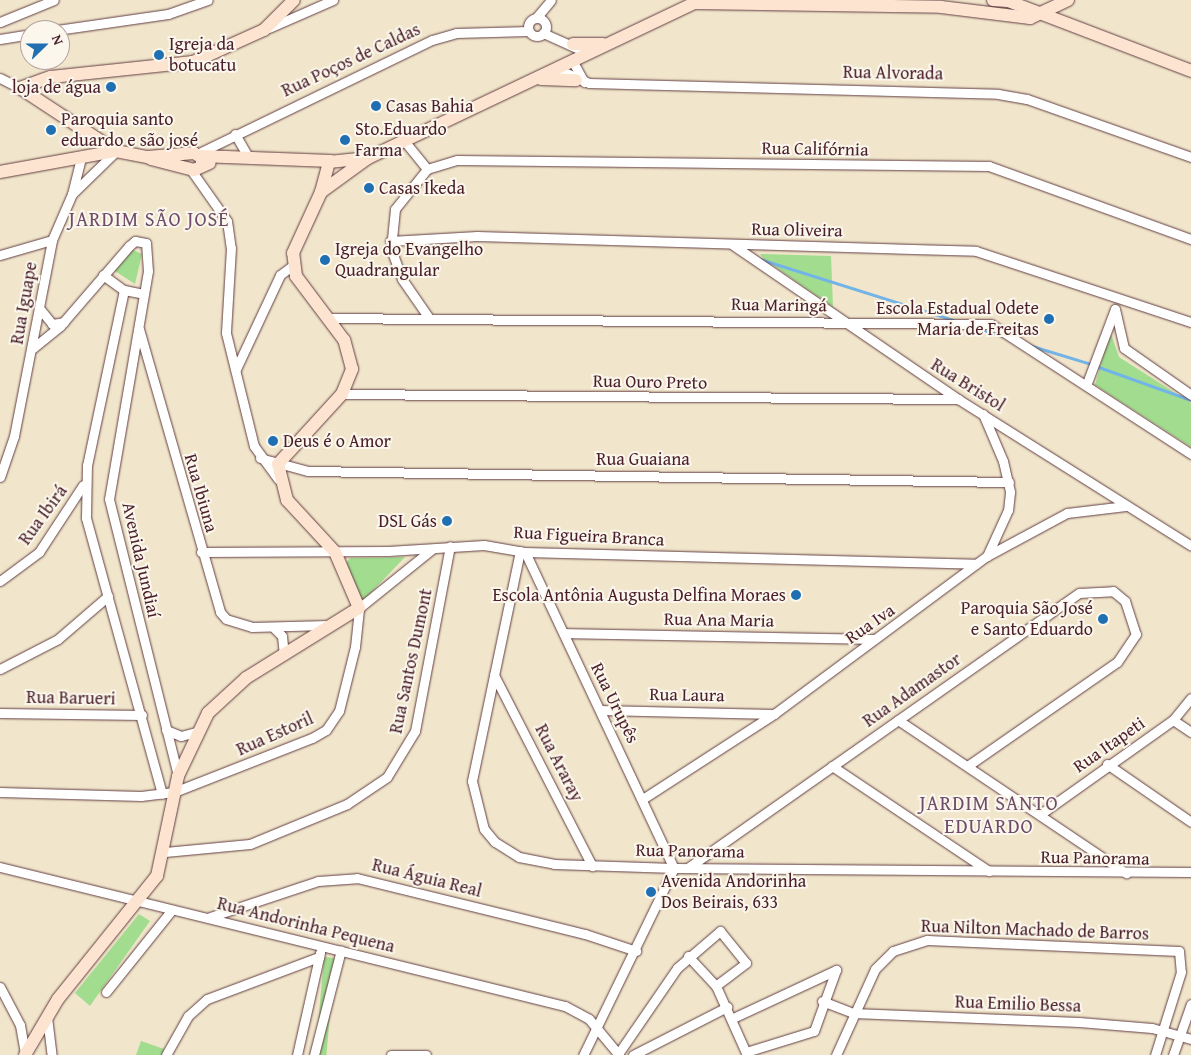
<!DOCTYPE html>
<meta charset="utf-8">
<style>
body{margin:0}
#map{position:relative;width:1191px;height:1055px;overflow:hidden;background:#f1e6cb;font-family:"Gentium Book Plus",serif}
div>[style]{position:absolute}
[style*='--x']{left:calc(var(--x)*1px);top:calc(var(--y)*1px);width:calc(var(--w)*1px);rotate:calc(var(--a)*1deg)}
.green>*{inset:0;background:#a2dc8f;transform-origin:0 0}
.stream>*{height:2.5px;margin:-1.25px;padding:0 1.25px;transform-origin:1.25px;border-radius:1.25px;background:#72b4e7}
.roads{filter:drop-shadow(0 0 1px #633d43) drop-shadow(0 0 1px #633d43)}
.street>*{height:9px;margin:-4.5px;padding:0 4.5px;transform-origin:4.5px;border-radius:4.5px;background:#fff}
.street>.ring{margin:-4.5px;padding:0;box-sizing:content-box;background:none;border:9px solid #fff;border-radius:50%}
.secondary>*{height:12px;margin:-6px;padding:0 6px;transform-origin:6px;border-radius:6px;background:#fde4d0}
.dots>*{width:14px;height:14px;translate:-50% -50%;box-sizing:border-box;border:2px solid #fbf7ec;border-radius:50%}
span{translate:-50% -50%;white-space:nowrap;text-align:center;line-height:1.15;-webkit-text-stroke:4px #fbf7ec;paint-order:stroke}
.poi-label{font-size:18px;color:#4a1f2b}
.left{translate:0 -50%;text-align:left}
.right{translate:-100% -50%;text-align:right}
.street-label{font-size:18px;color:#4a1f2b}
.quarter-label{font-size:20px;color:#6f4c6a;letter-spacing:1px}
.north{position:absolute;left:20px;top:20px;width:50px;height:50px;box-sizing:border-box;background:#fbf7ec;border:1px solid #b4a19f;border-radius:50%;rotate:68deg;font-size:14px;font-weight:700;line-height:20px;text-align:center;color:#4a1f2b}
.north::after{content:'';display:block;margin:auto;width:18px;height:22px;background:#1f6fb2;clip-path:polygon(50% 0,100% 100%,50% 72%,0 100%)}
</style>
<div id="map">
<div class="green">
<i style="clip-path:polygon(133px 250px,142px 254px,135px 284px,115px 271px)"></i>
<i style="clip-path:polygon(760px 254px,831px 256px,833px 307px,764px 259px)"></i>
<i style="clip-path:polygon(1110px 331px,1119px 357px,1191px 403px,1191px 447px,1095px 385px)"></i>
<i style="clip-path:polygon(405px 557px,364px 600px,360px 598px,346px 563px,350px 558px)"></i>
<i style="clip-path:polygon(139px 914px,150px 921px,90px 1006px,75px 993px)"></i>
<i style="left:324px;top:957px;width:11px;height:101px;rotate:5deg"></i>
<i style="clip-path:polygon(141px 1041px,164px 1049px,162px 1055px,136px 1055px)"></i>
</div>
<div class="stream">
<i style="--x:760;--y:259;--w:202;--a:17.5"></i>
<i style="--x:977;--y:328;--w:27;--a:17"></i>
<i style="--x:1029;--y:345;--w:65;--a:17"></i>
<i style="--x:1096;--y:366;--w:101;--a:19.7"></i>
</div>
<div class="roads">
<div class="street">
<i style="--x:536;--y:18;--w:23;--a:-50"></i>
<i class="ring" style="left:528px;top:18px;width:9px;height:9px"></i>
<i style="--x:0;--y:22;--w:58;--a:-22.2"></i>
<i style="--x:269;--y:28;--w:70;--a:-23.6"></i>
<i style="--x:57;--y:30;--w:112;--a:-8.2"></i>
<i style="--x:168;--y:14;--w:42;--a:-19.3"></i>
<i style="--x:543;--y:33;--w:37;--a:24"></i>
<i style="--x:0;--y:39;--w:30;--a:-9"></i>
<i style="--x:573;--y:62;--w:23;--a:61"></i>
<i style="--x:560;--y:70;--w:32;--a:24"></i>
<i style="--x:589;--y:83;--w:409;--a:1.5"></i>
<i style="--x:998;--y:94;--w:29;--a:10"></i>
<i style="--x:1027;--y:99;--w:174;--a:19.5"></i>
<i style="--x:0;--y:78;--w:22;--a:27"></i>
<i style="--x:235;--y:134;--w:28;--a:60"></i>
<i style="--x:406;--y:143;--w:33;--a:51"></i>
<i style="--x:197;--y:154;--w:261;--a:-25.9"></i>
<i style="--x:432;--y:40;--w:25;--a:-16"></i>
<i style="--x:456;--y:33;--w:73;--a:-1.6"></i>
<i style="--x:191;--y:170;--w:62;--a:54.8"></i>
<i style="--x:227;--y:221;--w:27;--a:82"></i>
<i style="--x:231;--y:248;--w:85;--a:93.4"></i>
<i style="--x:226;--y:333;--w:116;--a:76.1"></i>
<i style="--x:254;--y:446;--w:41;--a:54"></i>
<i style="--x:72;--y:194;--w:62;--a:-44.3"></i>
<i style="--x:390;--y:241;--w:87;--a:-3.3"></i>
<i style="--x:477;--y:236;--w:499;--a:1.7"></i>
<i style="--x:976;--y:251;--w:226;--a:18.3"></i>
<i style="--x:733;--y:245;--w:273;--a:34.4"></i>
<i style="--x:958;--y:399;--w:275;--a:32.2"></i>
<i style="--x:0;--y:255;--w:54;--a:-16.1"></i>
<i style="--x:103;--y:275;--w:26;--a:36"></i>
<i style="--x:124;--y:290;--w:20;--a:11"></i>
<i style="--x:124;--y:290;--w:179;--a:101.9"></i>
<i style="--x:87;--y:465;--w:53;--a:91.1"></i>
<i style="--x:86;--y:518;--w:286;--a:74.6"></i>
<i style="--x:40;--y:309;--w:19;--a:51"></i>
<i style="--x:52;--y:324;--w:12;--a:-9"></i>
<i style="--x:1115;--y:309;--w:40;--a:77"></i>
<i style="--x:1124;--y:348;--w:82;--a:35"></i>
<i style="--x:327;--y:318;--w:664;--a:0.52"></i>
<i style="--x:991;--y:324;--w:239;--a:33"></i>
<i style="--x:429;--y:318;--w:47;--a:-124.7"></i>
<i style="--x:402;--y:279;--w:32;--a:-110"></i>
<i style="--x:391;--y:249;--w:40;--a:-84.3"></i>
<i style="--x:395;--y:209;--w:51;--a:-51.3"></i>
<i style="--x:427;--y:169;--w:31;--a:-17"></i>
<i style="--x:457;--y:160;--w:532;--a:0.65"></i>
<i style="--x:989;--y:166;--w:215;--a:19.9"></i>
<i style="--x:139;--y:329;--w:294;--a:74"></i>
<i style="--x:220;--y:612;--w:9;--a:49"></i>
<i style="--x:226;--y:619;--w:27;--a:17"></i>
<i style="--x:252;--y:627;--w:76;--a:-1.5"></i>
<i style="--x:33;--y:348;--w:35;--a:-39"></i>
<i style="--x:60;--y:326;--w:106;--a:-49.2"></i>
<i style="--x:129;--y:246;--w:8;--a:-40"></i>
<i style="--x:135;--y:241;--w:11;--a:10"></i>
<i style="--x:146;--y:243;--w:28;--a:86"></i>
<i style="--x:148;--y:271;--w:231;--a:99.7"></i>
<i style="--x:109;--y:499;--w:285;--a:76"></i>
<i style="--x:236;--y:369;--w:104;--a:-64.9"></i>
<i style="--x:280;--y:275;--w:15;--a:-37"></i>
<i style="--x:1087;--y:383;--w:79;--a:-69.3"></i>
<i style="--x:342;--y:394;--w:616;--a:0.47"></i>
<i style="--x:983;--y:414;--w:51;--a:66.9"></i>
<i style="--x:1003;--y:461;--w:32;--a:77"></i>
<i style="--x:1010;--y:492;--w:18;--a:96"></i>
<i style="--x:1008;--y:510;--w:51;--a:114.5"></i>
<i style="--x:260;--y:458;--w:50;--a:15.2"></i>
<i style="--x:308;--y:471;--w:701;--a:0.9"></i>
<i style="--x:0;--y:477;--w:43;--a:-71.1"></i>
<i style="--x:14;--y:436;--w:200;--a:-79"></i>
<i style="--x:52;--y:240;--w:50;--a:-66.5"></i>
<i style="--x:72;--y:194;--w:38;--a:-76"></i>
<i style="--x:520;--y:551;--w:235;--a:101.8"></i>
<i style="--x:472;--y:781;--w:49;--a:76"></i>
<i style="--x:484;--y:829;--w:17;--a:50"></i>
<i style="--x:495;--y:842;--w:28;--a:32"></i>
<i style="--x:519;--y:857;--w:36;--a:11"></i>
<i style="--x:554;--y:864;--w:120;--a:1.9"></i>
<i style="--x:674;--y:868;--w:517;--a:0.44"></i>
<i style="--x:201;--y:552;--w:187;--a:-0.3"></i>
<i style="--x:388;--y:551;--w:96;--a:-3.6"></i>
<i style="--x:484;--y:545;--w:42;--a:9.7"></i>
<i style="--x:525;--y:552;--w:451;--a:1.5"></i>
<i style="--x:525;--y:552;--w:349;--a:64.8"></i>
<i style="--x:674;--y:868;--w:208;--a:115.9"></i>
<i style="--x:0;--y:581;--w:49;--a:-36.6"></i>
<i style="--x:39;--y:552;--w:80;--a:-56.7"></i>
<i style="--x:274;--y:628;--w:11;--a:45"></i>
<i style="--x:282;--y:636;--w:19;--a:84"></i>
<i style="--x:564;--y:633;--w:309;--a:1.1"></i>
<i style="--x:0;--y:669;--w:65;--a:-27.3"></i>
<i style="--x:58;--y:639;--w:66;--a:-40.7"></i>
<i style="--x:494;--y:675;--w:215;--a:62.8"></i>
<i style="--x:600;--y:710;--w:174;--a:1.3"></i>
<i style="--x:0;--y:713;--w:142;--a:0.8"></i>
<i style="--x:898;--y:720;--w:275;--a:33.9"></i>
<i style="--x:1173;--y:720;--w:22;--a:34"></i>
<i style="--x:166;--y:730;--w:16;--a:22"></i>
<i style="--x:181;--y:736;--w:16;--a:-15"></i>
<i style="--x:1107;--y:764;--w:102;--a:34.6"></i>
<i style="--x:832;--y:766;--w:189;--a:33.8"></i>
<i style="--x:0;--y:792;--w:141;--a:1.6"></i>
<i style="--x:141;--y:796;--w:33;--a:-7"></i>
<i style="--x:174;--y:792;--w:148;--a:-21.4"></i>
<i style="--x:312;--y:738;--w:16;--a:-30"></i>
<i style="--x:326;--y:730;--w:23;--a:-56"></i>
<i style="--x:339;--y:711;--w:66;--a:-76"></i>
<i style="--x:355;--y:647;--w:39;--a:-84"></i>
<i style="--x:359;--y:608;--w:94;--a:-38.9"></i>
<i style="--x:644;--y:798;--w:155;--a:-32.9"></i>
<i style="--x:774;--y:714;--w:265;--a:-36.6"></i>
<i style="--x:987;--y:556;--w:91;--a:-28.3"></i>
<i style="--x:1067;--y:513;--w:59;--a:-6.8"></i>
<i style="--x:1042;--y:813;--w:161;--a:-35.4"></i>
<i style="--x:1173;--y:720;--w:28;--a:-51"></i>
<i style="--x:165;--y:852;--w:85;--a:-5.4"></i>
<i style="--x:250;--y:844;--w:105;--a:-22.4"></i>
<i style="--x:347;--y:804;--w:48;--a:-34"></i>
<i style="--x:387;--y:777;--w:54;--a:-58.7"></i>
<i style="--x:415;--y:731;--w:188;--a:-79.3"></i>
<i style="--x:0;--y:867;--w:582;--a:13.82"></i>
<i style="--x:565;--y:1006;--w:27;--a:28"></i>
<i style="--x:589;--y:1019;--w:47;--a:50.2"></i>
<i style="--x:689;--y:867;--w:477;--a:-35.1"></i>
<i style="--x:1079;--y:593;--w:34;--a:-3"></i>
<i style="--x:1113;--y:591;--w:16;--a:40"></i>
<i style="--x:1125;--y:601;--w:35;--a:72"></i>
<i style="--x:1136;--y:634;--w:34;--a:124"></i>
<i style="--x:1117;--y:662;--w:180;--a:145.2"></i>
<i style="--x:210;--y:917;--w:114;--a:-18.4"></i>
<i style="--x:318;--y:881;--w:39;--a:-4"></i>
<i style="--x:357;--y:878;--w:235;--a:13.8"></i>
<i style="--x:585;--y:934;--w:54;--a:18.4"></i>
<i style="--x:688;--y:956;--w:41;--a:47"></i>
<i style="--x:716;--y:986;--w:76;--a:65.8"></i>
<i style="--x:0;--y:987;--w:43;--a:62.2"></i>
<i style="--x:20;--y:1025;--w:28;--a:80"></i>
<i style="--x:106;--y:992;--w:104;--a:-51.3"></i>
<i style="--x:822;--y:1001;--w:33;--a:21"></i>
<i style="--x:853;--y:1013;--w:226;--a:2.3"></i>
<i style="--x:1079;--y:1022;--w:73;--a:4.7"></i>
<i style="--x:1152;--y:1028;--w:41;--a:15.8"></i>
<i style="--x:47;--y:1017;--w:38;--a:83"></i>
<i style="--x:733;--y:1018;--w:114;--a:-25"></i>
<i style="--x:746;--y:1052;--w:71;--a:-17.2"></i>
<i style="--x:814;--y:1031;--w:65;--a:-70.2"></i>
<i style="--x:618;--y:1054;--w:104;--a:-55.5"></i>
<i style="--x:677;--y:968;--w:57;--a:-40.7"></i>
<i style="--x:720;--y:931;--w:41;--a:50.9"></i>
<i style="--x:746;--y:963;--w:38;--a:143"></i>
<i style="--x:166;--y:1055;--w:45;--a:-60.6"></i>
<i style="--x:188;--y:1016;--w:25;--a:-42"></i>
<i style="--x:207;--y:999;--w:120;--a:-20.6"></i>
<i style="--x:297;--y:1055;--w:105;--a:-77.3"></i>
<i style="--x:314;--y:1055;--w:108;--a:-75.6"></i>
<i style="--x:391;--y:1055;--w:35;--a:0"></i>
<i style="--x:633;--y:1055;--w:106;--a:-27.1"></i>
<i style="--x:836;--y:1055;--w:94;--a:-65.6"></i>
<i style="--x:875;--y:969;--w:25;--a:-45"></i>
<i style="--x:893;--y:951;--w:36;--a:-18"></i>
<i style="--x:927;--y:940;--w:252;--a:2.5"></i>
<i style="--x:1179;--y:951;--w:21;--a:85"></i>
<i style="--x:1181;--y:972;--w:87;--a:107.4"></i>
<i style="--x:1173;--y:1055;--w:54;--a:-70.6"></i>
</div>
<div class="secondary">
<i style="--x:993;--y:0;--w:15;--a:4"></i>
<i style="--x:1008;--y:1;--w:196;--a:20.9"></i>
<i style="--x:573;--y:44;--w:30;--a:0"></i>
<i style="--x:541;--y:79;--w:35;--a:2"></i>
<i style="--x:20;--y:88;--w:33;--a:-20"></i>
<i style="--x:51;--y:77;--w:143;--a:-6"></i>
<i style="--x:193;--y:62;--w:78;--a:-24.3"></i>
<i style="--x:264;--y:30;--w:42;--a:-45"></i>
<i style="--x:20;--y:88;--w:115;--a:33.3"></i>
<i style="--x:200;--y:156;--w:131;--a:2.2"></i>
<i style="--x:151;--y:159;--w:44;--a:14.3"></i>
<i style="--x:194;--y:170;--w:17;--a:-24"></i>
<i style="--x:0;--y:172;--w:118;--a:-10.3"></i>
<i style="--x:116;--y:151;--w:33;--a:11"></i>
<i style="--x:148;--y:157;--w:46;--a:-5"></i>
<i style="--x:194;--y:153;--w:9;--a:32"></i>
<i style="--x:202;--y:158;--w:7;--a:90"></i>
<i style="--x:321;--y:192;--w:58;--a:-35.9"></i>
<i style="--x:368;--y:158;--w:362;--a:-25.4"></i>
<i style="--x:695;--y:3;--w:246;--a:0.9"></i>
<i style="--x:941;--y:7;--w:90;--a:7"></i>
<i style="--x:1030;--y:18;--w:42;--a:-25.3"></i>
<i style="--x:25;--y:1055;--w:65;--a:-59.5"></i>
<i style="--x:58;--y:999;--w:158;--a:-51.2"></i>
<i style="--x:157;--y:876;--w:102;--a:-78.1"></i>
<i style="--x:178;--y:776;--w:70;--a:-64.5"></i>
<i style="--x:208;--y:713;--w:52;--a:-42.6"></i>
<i style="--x:246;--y:678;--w:133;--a:-31.8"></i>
<i style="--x:359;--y:608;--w:61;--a:-113.2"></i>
<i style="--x:335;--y:552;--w:71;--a:-132.7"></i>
<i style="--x:287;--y:500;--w:37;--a:-104"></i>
<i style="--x:278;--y:464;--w:95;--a:-47.6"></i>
<i style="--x:342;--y:394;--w:27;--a:-68"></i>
<i style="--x:352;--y:369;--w:30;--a:-105"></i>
<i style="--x:344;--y:340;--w:80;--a:-126.9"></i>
<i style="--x:296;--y:276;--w:23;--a:-97"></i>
<i style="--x:293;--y:253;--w:67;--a:-65.3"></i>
<i style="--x:321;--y:192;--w:31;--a:-75"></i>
<i style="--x:329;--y:162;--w:39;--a:-6"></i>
</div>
</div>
<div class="dots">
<i style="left:159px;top:55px;background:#1f6fb2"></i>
<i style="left:111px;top:87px;background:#1f6fb2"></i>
<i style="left:376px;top:106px;background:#1f6fb2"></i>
<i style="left:51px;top:130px;background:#1f6fb2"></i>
<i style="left:345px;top:140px;background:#1f6fb2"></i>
<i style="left:369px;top:188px;background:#1f6fb2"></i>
<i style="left:325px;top:260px;background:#1f6fb2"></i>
<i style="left:1049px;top:319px;background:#1f6fb2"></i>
<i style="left:273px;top:441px;background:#1f6fb2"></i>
<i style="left:447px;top:521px;background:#1f6fb2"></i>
<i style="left:796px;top:595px;background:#1f6fb2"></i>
<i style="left:1103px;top:619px;background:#1f6fb2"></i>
<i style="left:651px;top:892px;background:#1f6fb2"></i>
</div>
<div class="poi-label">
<span class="left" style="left:169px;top:55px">Igreja da<br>botucatu</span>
<span class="right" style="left:101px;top:87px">loja de água</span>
<span class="left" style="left:386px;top:106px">Casas Bahia</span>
<span class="left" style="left:61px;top:130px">Paroquia santo<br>eduardo e são josé</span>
<span class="left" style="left:355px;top:140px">Sto.Eduardo<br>Farma</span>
<span class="left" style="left:379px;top:188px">Casas Ikeda</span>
<span class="left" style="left:335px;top:260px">Igreja do Evangelho<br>Quadrangular</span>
<span class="right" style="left:1039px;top:319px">Escola Estadual Odete<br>Maria de Freitas</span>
<span class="left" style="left:283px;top:441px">Deus é o Amor</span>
<span class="right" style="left:437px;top:521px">DSL Gás</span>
<span class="right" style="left:786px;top:595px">Escola Antônia Augusta Delfina Moraes</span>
<span class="right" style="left:1093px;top:619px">Paroquia São José<br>e Santo Eduardo</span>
<span class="left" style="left:661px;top:892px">Avenida Andorinha<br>Dos Beirais, 633</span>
</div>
<div class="street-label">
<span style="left:351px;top:60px;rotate:-25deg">Rua Poços de Caldas</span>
<span style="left:893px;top:73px;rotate:1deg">Rua Alvorada</span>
<span style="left:815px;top:149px;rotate:1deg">Rua Califórnia</span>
<span style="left:797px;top:230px;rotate:1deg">Rua Oliveira</span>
<span style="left:24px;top:303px;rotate:-80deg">Rua Iguape</span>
<span style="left:779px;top:305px;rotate:1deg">Rua Maringá</span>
<span style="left:650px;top:382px;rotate:1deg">Rua Ouro Preto</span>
<span style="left:968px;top:385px;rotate:32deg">Rua Bristol</span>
<span style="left:643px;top:459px">Rua Guaiana</span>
<span style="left:201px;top:493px;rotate:74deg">Rua Ibiuna</span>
<span style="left:43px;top:515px;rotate:-54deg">Rua Ibirá</span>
<span style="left:589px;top:536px;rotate:3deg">Rua Figueira Branca</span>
<span style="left:141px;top:560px;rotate:77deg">Avenida Jundiaí</span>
<span style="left:719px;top:620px;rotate:1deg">Rua Ana Maria</span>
<span style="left:870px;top:624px;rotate:-35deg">Rua Iva</span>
<span style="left:411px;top:661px;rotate:-78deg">Rua Santos Dumont</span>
<span style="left:912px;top:690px;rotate:-35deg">Rua Adamastor</span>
<span style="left:687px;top:695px;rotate:1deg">Rua Laura</span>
<span style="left:71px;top:698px;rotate:1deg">Rua Barueri</span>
<span style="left:615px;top:703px;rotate:64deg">Rua Urupês</span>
<span style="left:275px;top:734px;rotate:-24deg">Rua Estoril</span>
<span style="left:1109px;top:745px;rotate:-35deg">Rua Itapeti</span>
<span style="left:559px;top:763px;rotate:63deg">Rua Araray</span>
<span style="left:690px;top:851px;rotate:1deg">Rua Panorama</span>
<span style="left:1095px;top:858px;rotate:1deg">Rua Panorama</span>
<span style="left:427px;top:878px;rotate:14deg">Rua Águia Real</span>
<span style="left:306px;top:925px;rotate:14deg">Rua Andorinha Pequena</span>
<span style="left:1035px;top:930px;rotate:2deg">Rua Nilton Machado de Barros</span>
<span style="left:1018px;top:1004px;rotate:2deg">Rua Emilio Bessa</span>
</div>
<div class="quarter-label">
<span style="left:149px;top:218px">JARDIM SÃO JOSÉ</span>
<span style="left:989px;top:814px">JARDIM SANTO<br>EDUARDO</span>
</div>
<div class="north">N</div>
</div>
